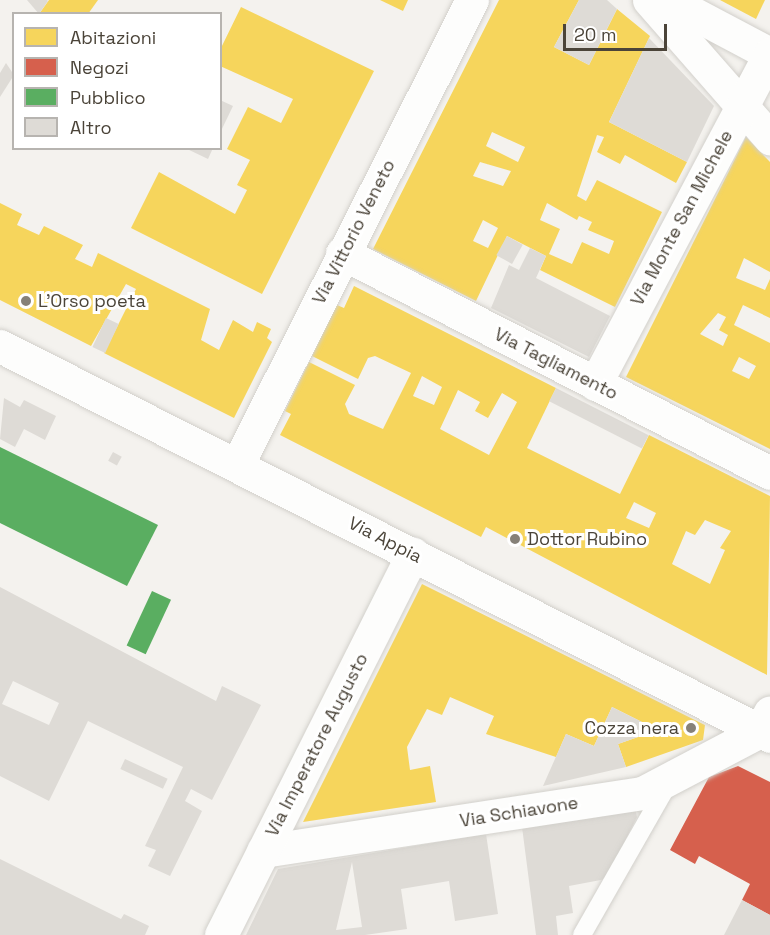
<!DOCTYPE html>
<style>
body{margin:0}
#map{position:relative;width:770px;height:935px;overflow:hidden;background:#f4f2ee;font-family:"Space Grotesk",sans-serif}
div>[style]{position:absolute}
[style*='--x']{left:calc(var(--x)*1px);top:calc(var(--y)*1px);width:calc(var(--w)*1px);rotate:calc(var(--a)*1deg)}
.homes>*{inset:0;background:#f6d55c}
.shops>*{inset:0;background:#d6604d}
.public>*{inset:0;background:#5aae61;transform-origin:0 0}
.building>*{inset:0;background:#dedbd6;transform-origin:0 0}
.roads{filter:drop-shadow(0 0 2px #d2d0cb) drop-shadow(0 0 2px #d2d0cb)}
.service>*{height:18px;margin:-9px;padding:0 9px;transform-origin:9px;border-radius:9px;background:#fdfdfc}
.minor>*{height:33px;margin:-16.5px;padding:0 16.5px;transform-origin:16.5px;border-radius:16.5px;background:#fdfdfc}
.tertiary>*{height:33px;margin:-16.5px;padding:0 16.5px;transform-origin:16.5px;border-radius:16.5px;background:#fdfdfc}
.dots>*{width:16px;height:16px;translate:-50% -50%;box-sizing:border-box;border:3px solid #fff;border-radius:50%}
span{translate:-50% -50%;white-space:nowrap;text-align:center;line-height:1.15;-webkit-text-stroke:6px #fff;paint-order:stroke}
.street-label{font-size:18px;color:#4b4439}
.poi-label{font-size:18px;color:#4b4439}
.left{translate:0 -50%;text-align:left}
.right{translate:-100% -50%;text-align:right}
.legend{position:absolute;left:12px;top:12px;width:210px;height:138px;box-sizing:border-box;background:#fff;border:2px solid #b7b4b0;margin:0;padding:8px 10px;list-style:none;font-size:18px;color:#4b4439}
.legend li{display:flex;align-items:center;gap:12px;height:30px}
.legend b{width:30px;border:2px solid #b7b4b0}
.scale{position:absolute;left:563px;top:24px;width:104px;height:27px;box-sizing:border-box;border:3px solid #4b4439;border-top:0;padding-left:8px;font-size:18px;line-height:21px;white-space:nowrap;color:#4b4439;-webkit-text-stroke:4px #fff;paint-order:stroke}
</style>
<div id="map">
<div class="homes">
<i style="clip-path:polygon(49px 0,98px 0,88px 14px,39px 14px)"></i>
<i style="clip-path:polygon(380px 0,408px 0,403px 11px)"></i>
<i style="clip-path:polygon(evenodd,499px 0,579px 0,554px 47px,589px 65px,617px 9px,650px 36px,609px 122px,687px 162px,676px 183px,625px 155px,620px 164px,597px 152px,604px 137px,597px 135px,577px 196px,586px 201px,597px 180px,662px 212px,615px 307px,540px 270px,546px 256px,507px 236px,476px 301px,373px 249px,499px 0,492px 132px,525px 147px,518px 162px,486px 146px,492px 132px,499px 0,480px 162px,511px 171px,503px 186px,473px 176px,480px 162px,499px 0,547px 203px,577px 220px,579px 216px,592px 222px,588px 230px,614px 241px,609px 254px,582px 242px,572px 264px,549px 254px,560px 229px,540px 220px,547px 203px,499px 0,483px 220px,498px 228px,488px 248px,473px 241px,483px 220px)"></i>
<i style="clip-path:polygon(720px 0,765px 0,756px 19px)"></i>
<i style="clip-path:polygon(241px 7px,374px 71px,262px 294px,131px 228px,159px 172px,235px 214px,247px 190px,237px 185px,250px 160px,227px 149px,248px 107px,281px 123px,293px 99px,220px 66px,220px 50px)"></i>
<i style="clip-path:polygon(evenodd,746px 137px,770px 162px,770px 272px,744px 258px,736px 278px,765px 290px,770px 279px,770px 318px,743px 305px,734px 325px,770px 343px,770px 449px,626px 377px,746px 137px,718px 313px,726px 317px,719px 330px,728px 335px,723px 346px,700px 334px,718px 313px,746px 137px,739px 357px,756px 366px,749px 379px,732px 371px,739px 357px)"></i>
<i style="clip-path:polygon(0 203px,22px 214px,17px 225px,39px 235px,44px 226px,83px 245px,75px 259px,92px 267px,98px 253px,210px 309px,201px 340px,219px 350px,233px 320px,253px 332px,257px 322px,271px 329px,267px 338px,272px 342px,234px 418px,104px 353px,136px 289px,126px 284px,91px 346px,0 300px)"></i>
<i style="clip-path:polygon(evenodd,354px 286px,556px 388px,527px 448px,620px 494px,649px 435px,770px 496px,767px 675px,486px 527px,481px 537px,280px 435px,291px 414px,285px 411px,309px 362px,355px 385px,345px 404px,349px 414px,383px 429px,411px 373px,375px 356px,368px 358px,358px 379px,312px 356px,337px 305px,344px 308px,354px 286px,422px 376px,442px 387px,434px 405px,413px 396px,422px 376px,354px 286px,458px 390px,480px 402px,475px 411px,488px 418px,502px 393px,517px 402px,489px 455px,440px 429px,458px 390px,354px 286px,634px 502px,656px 513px,649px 528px,626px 518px,634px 502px,354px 286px,705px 520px,731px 531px,720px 548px,725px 550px,710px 584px,672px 564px,686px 531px,695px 535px,705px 520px)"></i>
<i style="clip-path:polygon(422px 584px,705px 725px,703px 740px,626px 767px,618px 744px,658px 730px,612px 707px,594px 746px,566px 734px,556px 757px,486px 734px,494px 716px,450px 697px,442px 715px,427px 709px,407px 747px,410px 770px,430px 766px,436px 802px,303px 822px)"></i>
</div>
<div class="shops">
<i style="clip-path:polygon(738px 766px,770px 782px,770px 915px,742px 900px,750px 884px,699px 856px,695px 864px,670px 850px,709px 777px)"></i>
</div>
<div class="public">
<i style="clip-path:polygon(0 447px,158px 525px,127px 586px,0 523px)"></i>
<i style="left:152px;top:591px;width:21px;height:60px;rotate:25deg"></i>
</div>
<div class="building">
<i style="clip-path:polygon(27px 0,47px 0,48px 1px,39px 14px)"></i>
<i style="clip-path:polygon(579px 0,607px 0,617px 9px,589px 65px,554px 47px)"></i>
<i style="clip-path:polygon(649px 38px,714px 106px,687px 162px,609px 122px)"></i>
<i style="clip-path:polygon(6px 63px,14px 75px,0 97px,0 73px)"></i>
<i style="clip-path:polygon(220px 100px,233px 106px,220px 133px)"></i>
<i style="clip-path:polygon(185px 148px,213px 148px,208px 159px)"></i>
<i style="left:507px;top:236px;width:18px;height:22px;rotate:29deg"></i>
<i style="clip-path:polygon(530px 248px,546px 256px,536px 278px,610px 316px,589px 357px,491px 308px,509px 265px,519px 270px)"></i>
<i style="left:106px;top:318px;width:14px;height:32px;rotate:25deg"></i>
<i style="left:556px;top:388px;width:104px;height:15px;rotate:27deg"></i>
<i style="clip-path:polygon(4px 398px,20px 407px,24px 400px,56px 416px,45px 440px,24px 429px,15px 447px,0 439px)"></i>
<i style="left:113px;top:452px;width:10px;height:10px;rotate:29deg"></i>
<i style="clip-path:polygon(evenodd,0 587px,216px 701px,222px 686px,261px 705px,212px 800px,191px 789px,185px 801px,202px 811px,170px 876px,148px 866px,156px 850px,145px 846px,183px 767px,88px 721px,49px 801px,0 776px,0 587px,13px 681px,59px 703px,49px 725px,2px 704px,13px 681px)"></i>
<i style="clip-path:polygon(612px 707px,658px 730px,618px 744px,626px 767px,543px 786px,566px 734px,594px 746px)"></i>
<i style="left:125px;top:759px;width:47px;height:11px;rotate:25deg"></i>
<i style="clip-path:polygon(634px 804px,637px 817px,606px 879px,569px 886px,573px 913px,556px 916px,558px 935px,536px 935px,522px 827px)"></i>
<i style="clip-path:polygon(evenodd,486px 834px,498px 914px,455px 921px,449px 881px,401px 889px,407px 929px,365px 935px,246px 935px,278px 869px,486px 834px,352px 862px,362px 927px,336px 930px,352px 862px)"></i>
<i style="clip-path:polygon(0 859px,121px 919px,124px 914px,149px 926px,145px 935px,0 935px)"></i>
<i style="clip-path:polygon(742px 900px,770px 915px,770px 935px,724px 935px)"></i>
</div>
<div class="roads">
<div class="service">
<i style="--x:582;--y:935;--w:174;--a:-60.3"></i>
</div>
<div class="minor">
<i style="--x:649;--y:0;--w:184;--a:48.8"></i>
<i style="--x:668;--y:0;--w:115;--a:27.9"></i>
<i style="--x:342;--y:253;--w:481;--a:27.2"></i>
<i style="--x:595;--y:384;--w:374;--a:-62.1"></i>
<i style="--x:237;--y:465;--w:521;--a:-63.19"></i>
<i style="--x:263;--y:851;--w:383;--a:-8.7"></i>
<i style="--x:642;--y:793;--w:133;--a:-27.7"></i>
<i style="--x:760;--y:731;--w:21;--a:-62"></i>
<i style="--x:221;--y:935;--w:427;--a:-63.3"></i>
</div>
<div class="tertiary">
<i style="--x:0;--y:346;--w:863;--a:26.86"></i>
</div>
</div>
<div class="dots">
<i style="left:26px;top:301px;background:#868178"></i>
<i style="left:515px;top:539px;background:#868178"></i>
<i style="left:691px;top:728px;background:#868178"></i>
</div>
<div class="street-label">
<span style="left:682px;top:218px;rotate:-62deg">Via Monte San Michele</span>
<span style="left:354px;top:232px;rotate:-63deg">Via Vittorio Veneto</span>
<span style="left:556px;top:364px;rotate:27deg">Via Tagliamento</span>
<span style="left:385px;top:540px;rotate:27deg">Via Appia</span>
<span style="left:317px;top:745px;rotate:-63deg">Via Imperatore Augusto</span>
<span style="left:519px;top:812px;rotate:-9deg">Via Schiavone</span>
</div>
<div class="poi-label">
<span class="left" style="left:38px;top:301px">L'Orso poeta</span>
<span class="left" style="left:527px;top:539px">Dottor Rubino</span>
<span class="right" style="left:679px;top:728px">Cozza nera</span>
</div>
<ul class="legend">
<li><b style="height:16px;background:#f6d55c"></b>Abitazioni</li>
<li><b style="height:16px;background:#d6604d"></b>Negozi</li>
<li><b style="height:16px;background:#5aae61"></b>Pubblico</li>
<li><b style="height:16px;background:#dedbd6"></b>Altro</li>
</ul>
<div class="scale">20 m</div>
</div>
